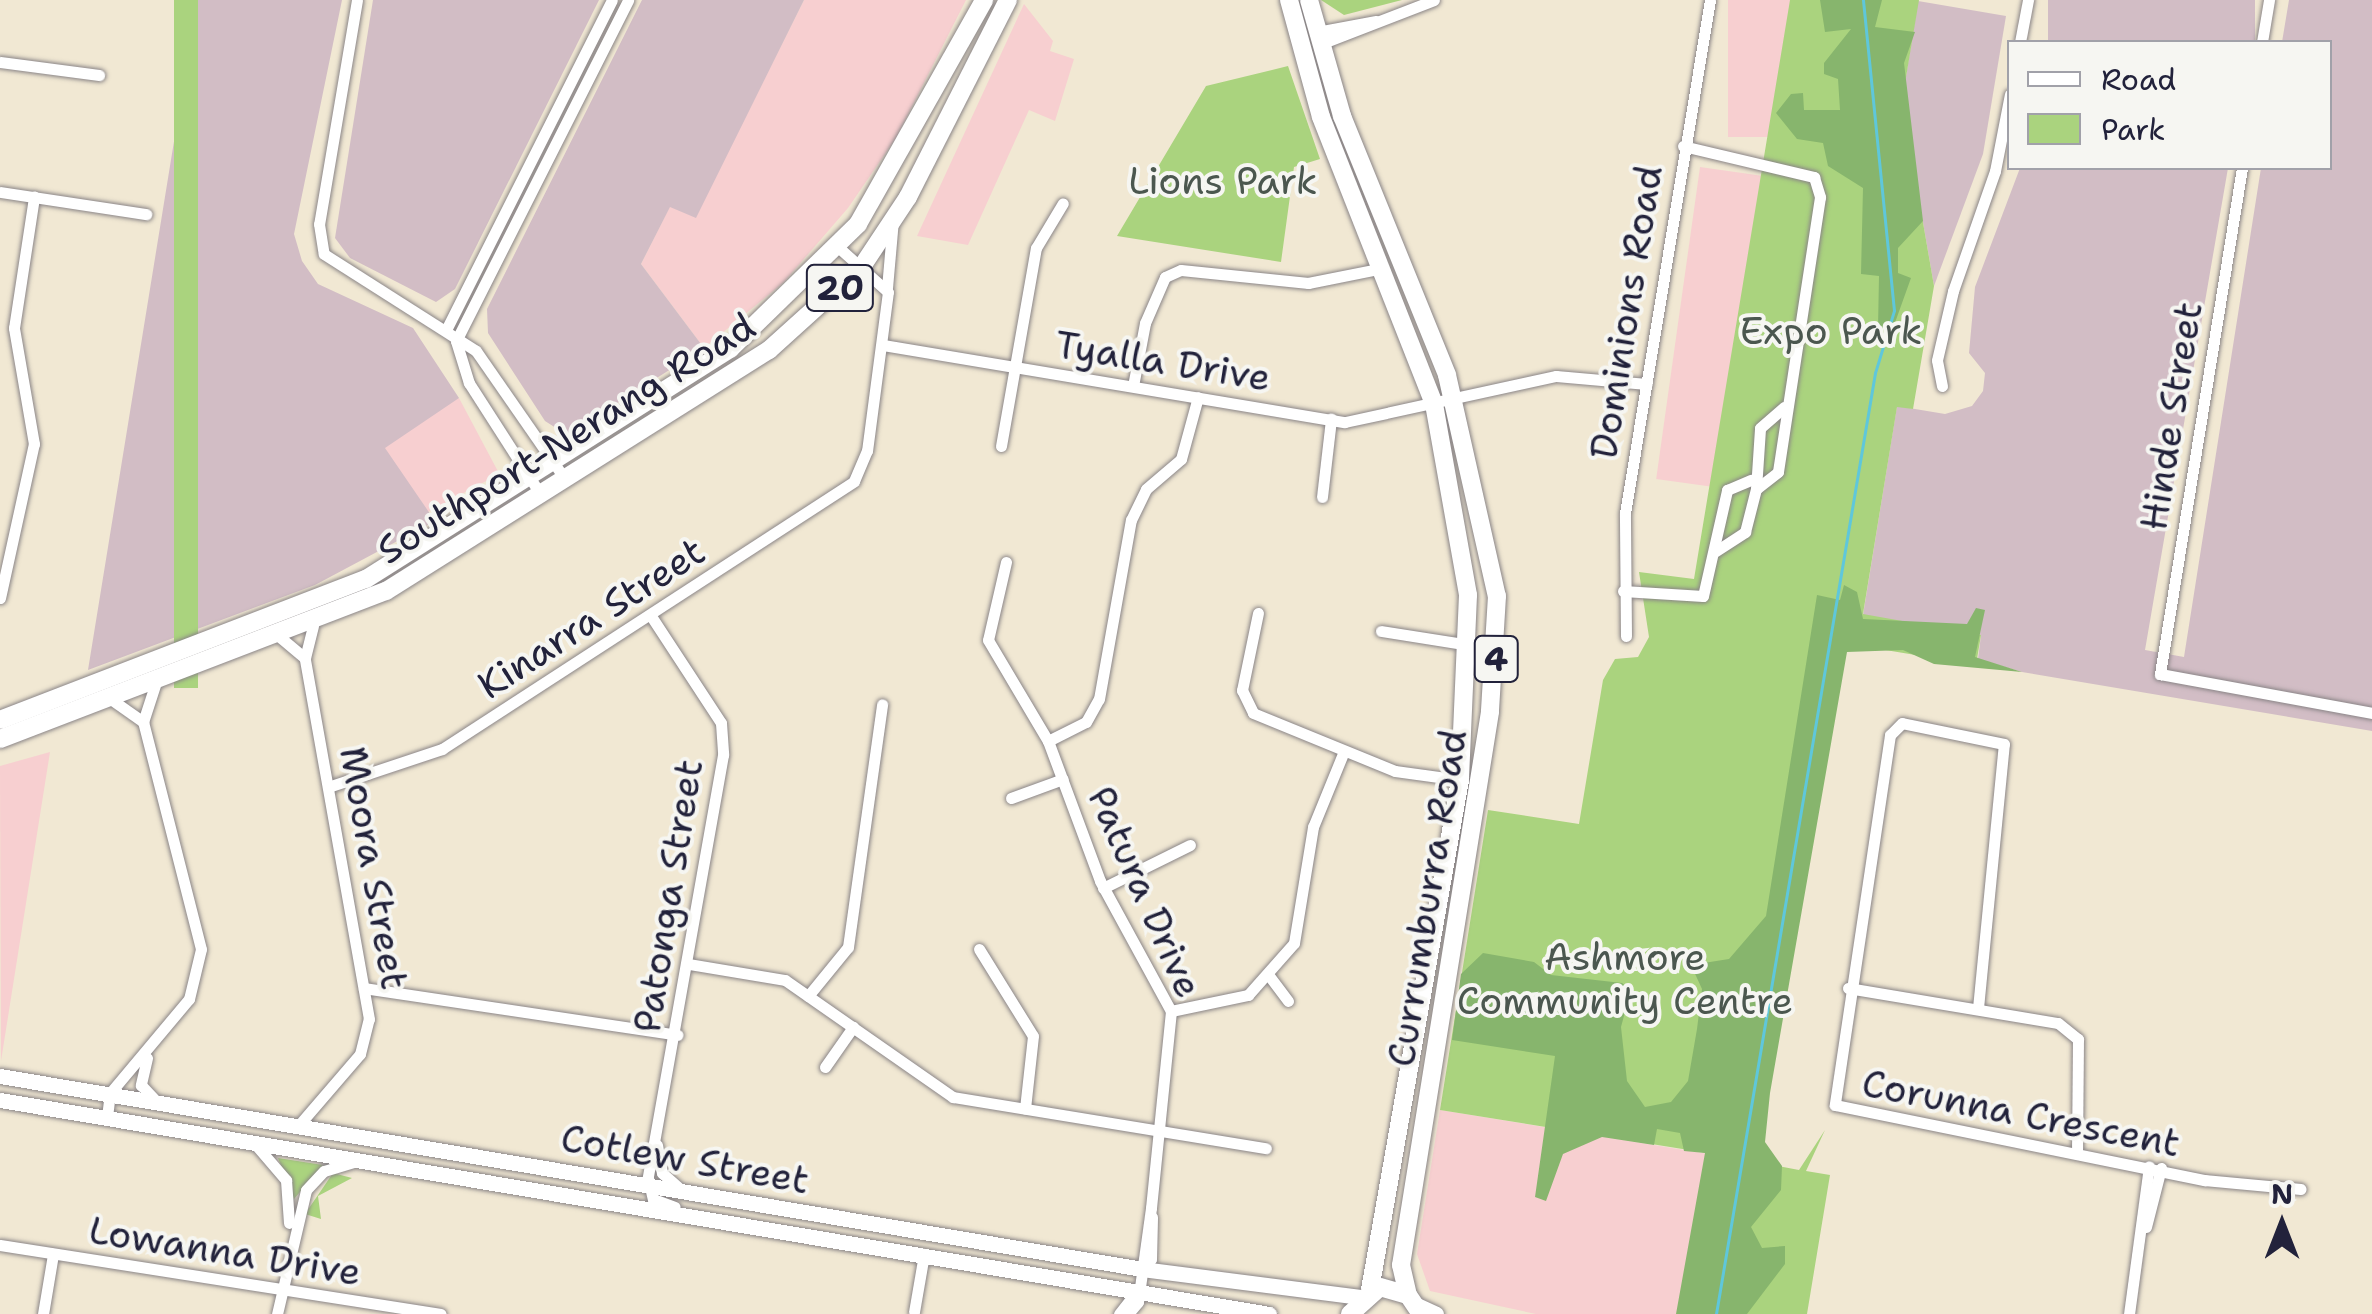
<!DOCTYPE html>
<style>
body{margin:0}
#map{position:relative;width:2372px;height:1314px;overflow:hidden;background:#f1e8d3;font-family:"Shantell Sans",sans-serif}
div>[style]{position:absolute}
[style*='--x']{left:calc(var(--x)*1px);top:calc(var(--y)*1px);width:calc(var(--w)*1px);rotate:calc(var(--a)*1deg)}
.built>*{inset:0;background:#f7cfd0;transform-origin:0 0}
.industrial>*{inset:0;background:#d2bdc5;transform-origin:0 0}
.green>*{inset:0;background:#aad37e;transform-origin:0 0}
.forest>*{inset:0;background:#87b56d}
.stream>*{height:2.5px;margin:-1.25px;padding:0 1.25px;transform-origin:1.25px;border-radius:1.25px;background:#5fc7db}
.roads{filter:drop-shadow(0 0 2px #8a8587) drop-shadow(0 0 2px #8a8587)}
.street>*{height:11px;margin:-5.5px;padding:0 5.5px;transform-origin:5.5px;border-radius:5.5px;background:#fff}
.secondary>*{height:15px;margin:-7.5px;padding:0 7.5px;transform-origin:7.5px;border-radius:7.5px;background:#fff}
.primary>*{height:18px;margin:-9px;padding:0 9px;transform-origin:9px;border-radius:9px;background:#fff}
span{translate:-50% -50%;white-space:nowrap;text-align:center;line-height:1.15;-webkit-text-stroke:8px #f6f6f2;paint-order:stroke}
.shield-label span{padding:2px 8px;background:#f6f6f2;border:2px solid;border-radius:8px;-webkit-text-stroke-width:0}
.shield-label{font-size:35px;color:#22223b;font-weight:700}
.park-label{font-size:38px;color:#4b574f}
.street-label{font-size:38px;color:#22223b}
.legend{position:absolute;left:2007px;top:40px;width:325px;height:130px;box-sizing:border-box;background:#f6f6f2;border:2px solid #a1a1a9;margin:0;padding:12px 18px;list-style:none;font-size:30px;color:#22223b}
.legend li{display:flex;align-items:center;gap:20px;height:50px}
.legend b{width:50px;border:2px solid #a1a1a9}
.north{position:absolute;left:2232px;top:1174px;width:100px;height:100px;-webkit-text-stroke:8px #f6f6f2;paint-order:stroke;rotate:0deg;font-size:28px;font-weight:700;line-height:40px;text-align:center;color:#22223b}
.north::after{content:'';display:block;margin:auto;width:35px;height:45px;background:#22223b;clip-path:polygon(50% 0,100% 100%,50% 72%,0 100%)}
</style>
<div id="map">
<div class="built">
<i style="clip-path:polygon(804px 0,966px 0,896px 138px,848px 208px,784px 282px,704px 348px,641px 264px,670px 206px,695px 217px)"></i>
<i style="left:1728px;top:0;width:62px;height:137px"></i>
<i style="clip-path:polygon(1024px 4px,1053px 41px,1050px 51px,1074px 59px,1055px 121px,1029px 110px,968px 245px,917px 236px)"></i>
<i style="left:1700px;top:167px;width:62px;height:315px;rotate:8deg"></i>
<i style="left:459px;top:398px;width:86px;height:89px;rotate:62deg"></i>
<i style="clip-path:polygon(50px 752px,1px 1061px,0 766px)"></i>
<i style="clip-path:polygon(1440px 1110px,1727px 1157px,1701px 1314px,1536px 1314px,1430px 1291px,1417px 1254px)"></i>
</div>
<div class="industrial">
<i style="clip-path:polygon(197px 0,342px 0,294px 234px,302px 261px,318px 284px,413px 328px,459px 398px,385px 448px,435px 521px,315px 585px,88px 670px)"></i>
<i style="clip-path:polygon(373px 0,599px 0,455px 289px,436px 302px,350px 258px,335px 238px)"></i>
<i style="clip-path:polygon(642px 0,804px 0,696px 218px,670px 207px,641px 264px,704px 348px,567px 435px,545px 421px,488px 333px,487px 309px)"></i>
<i style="left:2048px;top:0;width:207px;height:43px"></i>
<i style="clip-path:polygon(2289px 0,2372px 0,2372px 731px,2022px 672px,1978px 659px,1981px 635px,1863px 615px,1897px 406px,1945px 414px,1972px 406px,1983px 391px,1985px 373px,1969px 353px,1975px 287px,2020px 168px,2228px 168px,2145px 650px,2184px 657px,2261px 168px,2330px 168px,2330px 42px,2282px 42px)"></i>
<i style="clip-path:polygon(1918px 1px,2006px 16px,1983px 154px,1934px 286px,1902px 101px)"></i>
</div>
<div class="green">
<i style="left:174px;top:0;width:24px;height:688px"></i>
<i style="clip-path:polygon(1321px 0,1402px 0,1344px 15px)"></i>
<i style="clip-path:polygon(1790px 0,1919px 0,1902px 101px,1934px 286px,1913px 409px,1897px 407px,1863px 614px,1981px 635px,1976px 665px,1843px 643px,1758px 1162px,1799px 1170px,1825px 1130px,1806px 1171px,1830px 1175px,1807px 1314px,1701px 1314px,1726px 1156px,1440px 1110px,1488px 810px,1579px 824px,1603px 680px,1615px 659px,1638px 657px,1649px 637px,1639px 572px,1694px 579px)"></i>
<i style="clip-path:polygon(1288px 66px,1320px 159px,1294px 167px,1281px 262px,1117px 236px,1206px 86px)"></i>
<i style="clip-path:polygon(278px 1158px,323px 1165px,294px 1199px)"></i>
<i style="clip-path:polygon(333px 1173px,352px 1178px,318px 1196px,321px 1219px,305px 1214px)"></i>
</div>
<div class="forest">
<i style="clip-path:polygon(1820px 0,1882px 0,1875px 27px,1915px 32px,1904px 63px,1923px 221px,1898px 248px,1898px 273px,1911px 278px,1892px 331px,1878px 328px,1879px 276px,1861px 274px,1863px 188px,1828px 166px,1823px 143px,1797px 139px,1776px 113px,1791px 94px,1803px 93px,1804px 110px,1840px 110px,1838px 79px,1824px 74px,1824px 63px,1851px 29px,1825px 32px)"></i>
<i style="clip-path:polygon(1844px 585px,1857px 592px,1863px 619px,1967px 624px,1976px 608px,1985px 610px,1975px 657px,2022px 672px,1934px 664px,1903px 650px,1847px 652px,1770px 1093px,1765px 1142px,1782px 1166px,1781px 1190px,1751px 1227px,1762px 1248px,1785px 1246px,1785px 1264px,1747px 1314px,1676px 1314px,1705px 1153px,1684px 1151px,1680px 1133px,1657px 1129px,1654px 1145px,1602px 1137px,1563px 1154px,1546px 1201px,1535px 1197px,1555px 1056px,1452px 1040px,1461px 974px,1483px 953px,1534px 962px,1551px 975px,1622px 983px,1631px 990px,1621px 1027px,1627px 1081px,1645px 1107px,1671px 1102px,1688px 1081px,1697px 1029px,1702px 989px,1691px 965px,1729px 959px,1766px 916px,1817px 595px,1840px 600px)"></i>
</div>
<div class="stream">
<i style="--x:1716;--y:1314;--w:954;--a:-80.41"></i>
<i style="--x:1875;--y:373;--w:65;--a:-73"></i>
<i style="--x:1894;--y:311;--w:313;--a:-95.7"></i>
</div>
<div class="roads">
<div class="street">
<i style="--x:357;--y:0;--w:227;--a:99.6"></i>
<i style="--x:319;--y:224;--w:30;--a:81"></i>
<i style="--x:324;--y:254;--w:180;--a:32.5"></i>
<i style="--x:476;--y:351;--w:156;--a:55.2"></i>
<i style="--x:1317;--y:32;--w:60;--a:-10.6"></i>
<i style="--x:2020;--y:42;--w:43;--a:-79.2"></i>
<i style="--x:2262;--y:42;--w:43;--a:-80.5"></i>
<i style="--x:1320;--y:44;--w:122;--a:-21.1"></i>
<i style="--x:0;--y:62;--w:100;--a:7.5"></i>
<i style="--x:1683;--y:146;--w:135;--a:13.3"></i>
<i style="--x:1814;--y:177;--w:21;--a:73"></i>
<i style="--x:1820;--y:197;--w:278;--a:98.7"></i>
<i style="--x:1778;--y:472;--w:28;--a:142"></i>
<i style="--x:1756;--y:489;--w:61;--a:-86.2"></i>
<i style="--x:1760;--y:428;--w:32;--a:-41"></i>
<i style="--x:2242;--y:168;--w:513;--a:99.21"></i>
<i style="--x:2160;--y:674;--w:216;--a:10.4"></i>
<i style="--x:0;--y:192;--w:148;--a:8.6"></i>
<i style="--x:887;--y:288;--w:69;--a:-85"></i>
<i style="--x:446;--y:330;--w:369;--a:-63.3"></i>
<i style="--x:456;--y:341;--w:382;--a:-63.2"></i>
<i style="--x:456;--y:341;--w:44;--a:72.8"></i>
<i style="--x:469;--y:383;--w:133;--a:57.3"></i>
<i style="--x:883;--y:345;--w:468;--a:9.5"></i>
<i style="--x:1345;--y:422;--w:216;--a:-12.3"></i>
<i style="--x:1556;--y:376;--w:91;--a:5"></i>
<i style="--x:1133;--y:386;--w:64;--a:-79.2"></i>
<i style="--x:1145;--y:323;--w:50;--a:-66.5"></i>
<i style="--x:1165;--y:277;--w:17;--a:-24"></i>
<i style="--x:1181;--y:270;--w:128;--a:5.8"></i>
<i style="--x:1308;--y:283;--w:76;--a:-11.3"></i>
<i style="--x:1942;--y:386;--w:26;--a:-101"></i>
<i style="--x:1937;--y:360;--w:71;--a:-76.9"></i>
<i style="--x:1953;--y:291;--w:127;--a:-70.7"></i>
<i style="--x:1995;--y:171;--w:78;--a:-79"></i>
<i style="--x:1001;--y:446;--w:201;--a:-80"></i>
<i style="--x:1036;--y:248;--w:52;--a:-59"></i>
<i style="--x:1322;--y:497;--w:79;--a:-83.4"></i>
<i style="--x:1716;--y:551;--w:35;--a:-33"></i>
<i style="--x:1745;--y:532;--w:44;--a:-75.7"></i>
<i style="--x:1006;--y:562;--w:80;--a:103"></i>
<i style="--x:988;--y:640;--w:117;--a:59.3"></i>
<i style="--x:1048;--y:741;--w:149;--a:69.6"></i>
<i style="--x:1100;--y:881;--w:148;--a:61.4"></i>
<i style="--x:1171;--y:1011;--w:198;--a:95.8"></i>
<i style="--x:1151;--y:1208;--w:95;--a:97.9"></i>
<i style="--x:1138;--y:1302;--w:16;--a:130"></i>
<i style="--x:1623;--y:591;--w:80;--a:3.6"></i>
<i style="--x:1703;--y:596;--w:109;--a:-77.2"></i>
<i style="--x:1727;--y:490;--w:26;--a:-23"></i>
<i style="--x:0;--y:598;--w:158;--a:-77.6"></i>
<i style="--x:34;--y:444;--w:118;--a:-99.8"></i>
<i style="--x:14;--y:328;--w:133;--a:-81.3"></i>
<i style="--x:1258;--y:613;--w:79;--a:101.7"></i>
<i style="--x:1242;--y:690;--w:25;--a:64"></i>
<i style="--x:1253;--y:713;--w:153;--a:22.2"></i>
<i style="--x:1395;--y:771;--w:66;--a:7.9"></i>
<i style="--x:651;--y:616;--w:128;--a:56.8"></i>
<i style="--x:721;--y:723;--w:32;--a:86"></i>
<i style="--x:723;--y:755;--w:430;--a:100.1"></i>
<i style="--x:648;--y:1178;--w:22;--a:77"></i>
<i style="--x:653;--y:1199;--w:23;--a:20"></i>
<i style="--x:1381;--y:631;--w:89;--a:9"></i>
<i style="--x:1626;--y:636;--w:123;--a:-90.5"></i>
<i style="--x:1625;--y:513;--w:520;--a:-80.59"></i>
<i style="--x:281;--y:638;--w:31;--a:40"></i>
<i style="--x:112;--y:700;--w:38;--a:35"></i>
<i style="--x:1048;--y:741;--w:42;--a:-26.6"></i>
<i style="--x:1086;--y:722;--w:26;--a:-61"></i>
<i style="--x:1099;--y:699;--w:182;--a:-79.9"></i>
<i style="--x:1131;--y:520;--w:34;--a:-64"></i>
<i style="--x:1146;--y:489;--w:46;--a:-40.6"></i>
<i style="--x:1181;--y:459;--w:64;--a:-74.7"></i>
<i style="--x:331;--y:786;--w:117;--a:-18.4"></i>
<i style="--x:442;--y:749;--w:491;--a:-33"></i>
<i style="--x:854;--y:481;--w:33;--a:-67"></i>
<i style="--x:867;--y:451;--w:160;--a:-82.5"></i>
<i style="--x:888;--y:292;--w:67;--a:-138"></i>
<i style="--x:1011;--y:798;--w:55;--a:-20.1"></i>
<i style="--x:1103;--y:888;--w:97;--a:-26.3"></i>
<i style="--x:979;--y:949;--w:102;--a:58.2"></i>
<i style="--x:1033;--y:1036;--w:73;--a:96.3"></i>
<i style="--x:689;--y:964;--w:97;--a:9.5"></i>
<i style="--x:785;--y:980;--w:205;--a:34.9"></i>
<i style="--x:953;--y:1097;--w:317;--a:9.3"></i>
<i style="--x:1270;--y:977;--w:30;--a:53"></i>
<i style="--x:364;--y:988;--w:317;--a:8.5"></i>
<i style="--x:1848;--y:988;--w:213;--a:9.5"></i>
<i style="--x:2058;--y:1023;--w:26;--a:39"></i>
<i style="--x:2078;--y:1039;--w:113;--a:90.5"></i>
<i style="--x:808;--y:996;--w:63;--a:-50.8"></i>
<i style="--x:848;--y:947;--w:245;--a:-82"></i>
<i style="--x:1978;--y:1008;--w:265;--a:-84.4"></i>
<i style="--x:2004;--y:744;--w:104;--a:-168.4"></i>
<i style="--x:1902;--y:723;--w:17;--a:135"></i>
<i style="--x:1890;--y:735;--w:374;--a:98.5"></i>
<i style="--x:1835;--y:1105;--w:377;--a:11.5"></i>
<i style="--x:2204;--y:1180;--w:97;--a:5.3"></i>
<i style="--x:1171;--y:1011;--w:79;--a:-11.7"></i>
<i style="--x:1248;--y:995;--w:69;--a:-48.5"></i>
<i style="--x:1294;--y:943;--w:118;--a:-80.7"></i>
<i style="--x:1313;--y:827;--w:82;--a:-67.8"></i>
<i style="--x:147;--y:1058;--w:28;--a:103"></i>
<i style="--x:141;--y:1085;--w:22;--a:47"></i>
<i style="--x:825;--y:1067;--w:49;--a:-55"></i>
<i style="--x:107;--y:1117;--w:24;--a:-83"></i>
<i style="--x:110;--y:1093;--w:123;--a:-50"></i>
<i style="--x:189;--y:999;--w:51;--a:-76.5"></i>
<i style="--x:201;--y:949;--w:234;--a:-104.3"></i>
<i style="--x:143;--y:722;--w:40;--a:-72"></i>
<i style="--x:298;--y:1126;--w:95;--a:-49.3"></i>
<i style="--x:360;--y:1054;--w:36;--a:-76"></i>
<i style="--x:369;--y:1019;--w:367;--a:-100.1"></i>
<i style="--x:305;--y:658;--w:33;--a:-76"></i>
<i style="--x:255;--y:1144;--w:48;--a:49.3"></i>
<i style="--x:286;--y:1180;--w:43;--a:86"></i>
<i style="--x:657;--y:1145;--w:28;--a:80"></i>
<i style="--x:662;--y:1173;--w:21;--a:41"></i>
<i style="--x:2146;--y:1227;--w:61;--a:-75.7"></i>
<i style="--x:0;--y:1245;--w:446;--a:8.9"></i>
<i style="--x:1142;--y:1269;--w:13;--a:-48"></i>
<i style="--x:1151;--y:1259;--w:42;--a:-88.6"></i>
<i style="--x:914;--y:1312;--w:59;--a:-80.2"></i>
<i style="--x:43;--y:1314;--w:61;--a:-80.5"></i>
<i style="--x:277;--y:1314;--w:127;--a:-76.8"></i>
<i style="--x:306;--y:1190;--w:26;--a:-47"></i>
<i style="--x:324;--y:1171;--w:31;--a:-17"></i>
<i style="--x:1119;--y:1314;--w:29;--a:-52"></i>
<i style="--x:2129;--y:1314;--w:149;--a:-82.3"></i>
</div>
<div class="secondary">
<i style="--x:0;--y:1076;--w:1158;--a:9.59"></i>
<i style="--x:1142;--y:1269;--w:220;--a:7.3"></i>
<i style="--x:0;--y:1100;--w:1287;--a:9.57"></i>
<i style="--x:1417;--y:1305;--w:21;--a:25"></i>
</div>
<div class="primary">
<i style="--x:1289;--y:0;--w:121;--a:74.7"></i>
<i style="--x:1321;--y:117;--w:308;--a:68.5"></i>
<i style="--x:1434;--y:404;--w:194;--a:79.9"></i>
<i style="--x:1468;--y:595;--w:185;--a:92.5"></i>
<i style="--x:1460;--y:780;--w:518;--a:100.01"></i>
<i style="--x:1309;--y:0;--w:121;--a:74.1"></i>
<i style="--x:1342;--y:116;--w:279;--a:67.9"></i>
<i style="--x:1447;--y:375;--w:227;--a:77.3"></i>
<i style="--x:1497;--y:596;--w:116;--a:93.5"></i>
<i style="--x:1490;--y:712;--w:560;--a:99.14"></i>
<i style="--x:1401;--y:1265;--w:31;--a:77"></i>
<i style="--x:0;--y:720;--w:392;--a:-21.1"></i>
<i style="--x:366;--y:579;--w:431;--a:-32.3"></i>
<i style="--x:730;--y:349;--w:179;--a:-44.3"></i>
<i style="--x:858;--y:224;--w:257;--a:-60.6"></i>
<i style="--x:0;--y:739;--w:413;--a:-21"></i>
<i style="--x:386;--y:591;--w:453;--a:-32.2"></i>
<i style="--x:769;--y:350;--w:127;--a:-42.1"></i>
<i style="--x:863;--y:265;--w:82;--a:-56.5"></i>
<i style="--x:908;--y:197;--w:221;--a:-63.1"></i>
<i style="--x:1350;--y:1314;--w:40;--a:-42"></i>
<i style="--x:1380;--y:1287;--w:29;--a:16"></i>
<i style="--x:1408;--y:1295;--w:23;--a:56"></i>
</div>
</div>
<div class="shield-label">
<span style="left:840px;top:288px">20</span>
<span style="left:1496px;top:659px">4</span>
</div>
<div class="park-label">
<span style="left:1223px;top:181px">Lions Park</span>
<span style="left:1831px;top:331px">Expo Park</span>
<span style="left:1625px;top:979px">Ashmore<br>Community Centre</span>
</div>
<div class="street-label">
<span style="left:1626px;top:312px;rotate:-81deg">Dominions Road</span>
<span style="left:1163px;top:361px;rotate:9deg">Tyalla Drive</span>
<span style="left:2171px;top:416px;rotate:-81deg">Hinde Street</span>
<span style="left:566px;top:438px;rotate:-32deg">Southport-Nerang Road</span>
<span style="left:591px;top:618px;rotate:-33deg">Kinarra Street</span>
<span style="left:374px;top:868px;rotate:80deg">Moora Street</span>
<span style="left:1145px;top:892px;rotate:66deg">Patura Drive</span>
<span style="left:668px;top:896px;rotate:-81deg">Patonga Street</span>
<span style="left:1427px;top:898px;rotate:-81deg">Currumburra Road</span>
<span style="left:2021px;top:1113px;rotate:11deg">Corunna Crescent</span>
<span style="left:685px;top:1159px;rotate:10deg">Cotlew Street</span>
<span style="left:225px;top:1251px;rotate:9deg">Lowanna Drive</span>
</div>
<ul class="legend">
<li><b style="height:12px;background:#fff"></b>Road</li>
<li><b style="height:28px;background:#aad37e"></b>Park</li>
</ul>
<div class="north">N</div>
</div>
